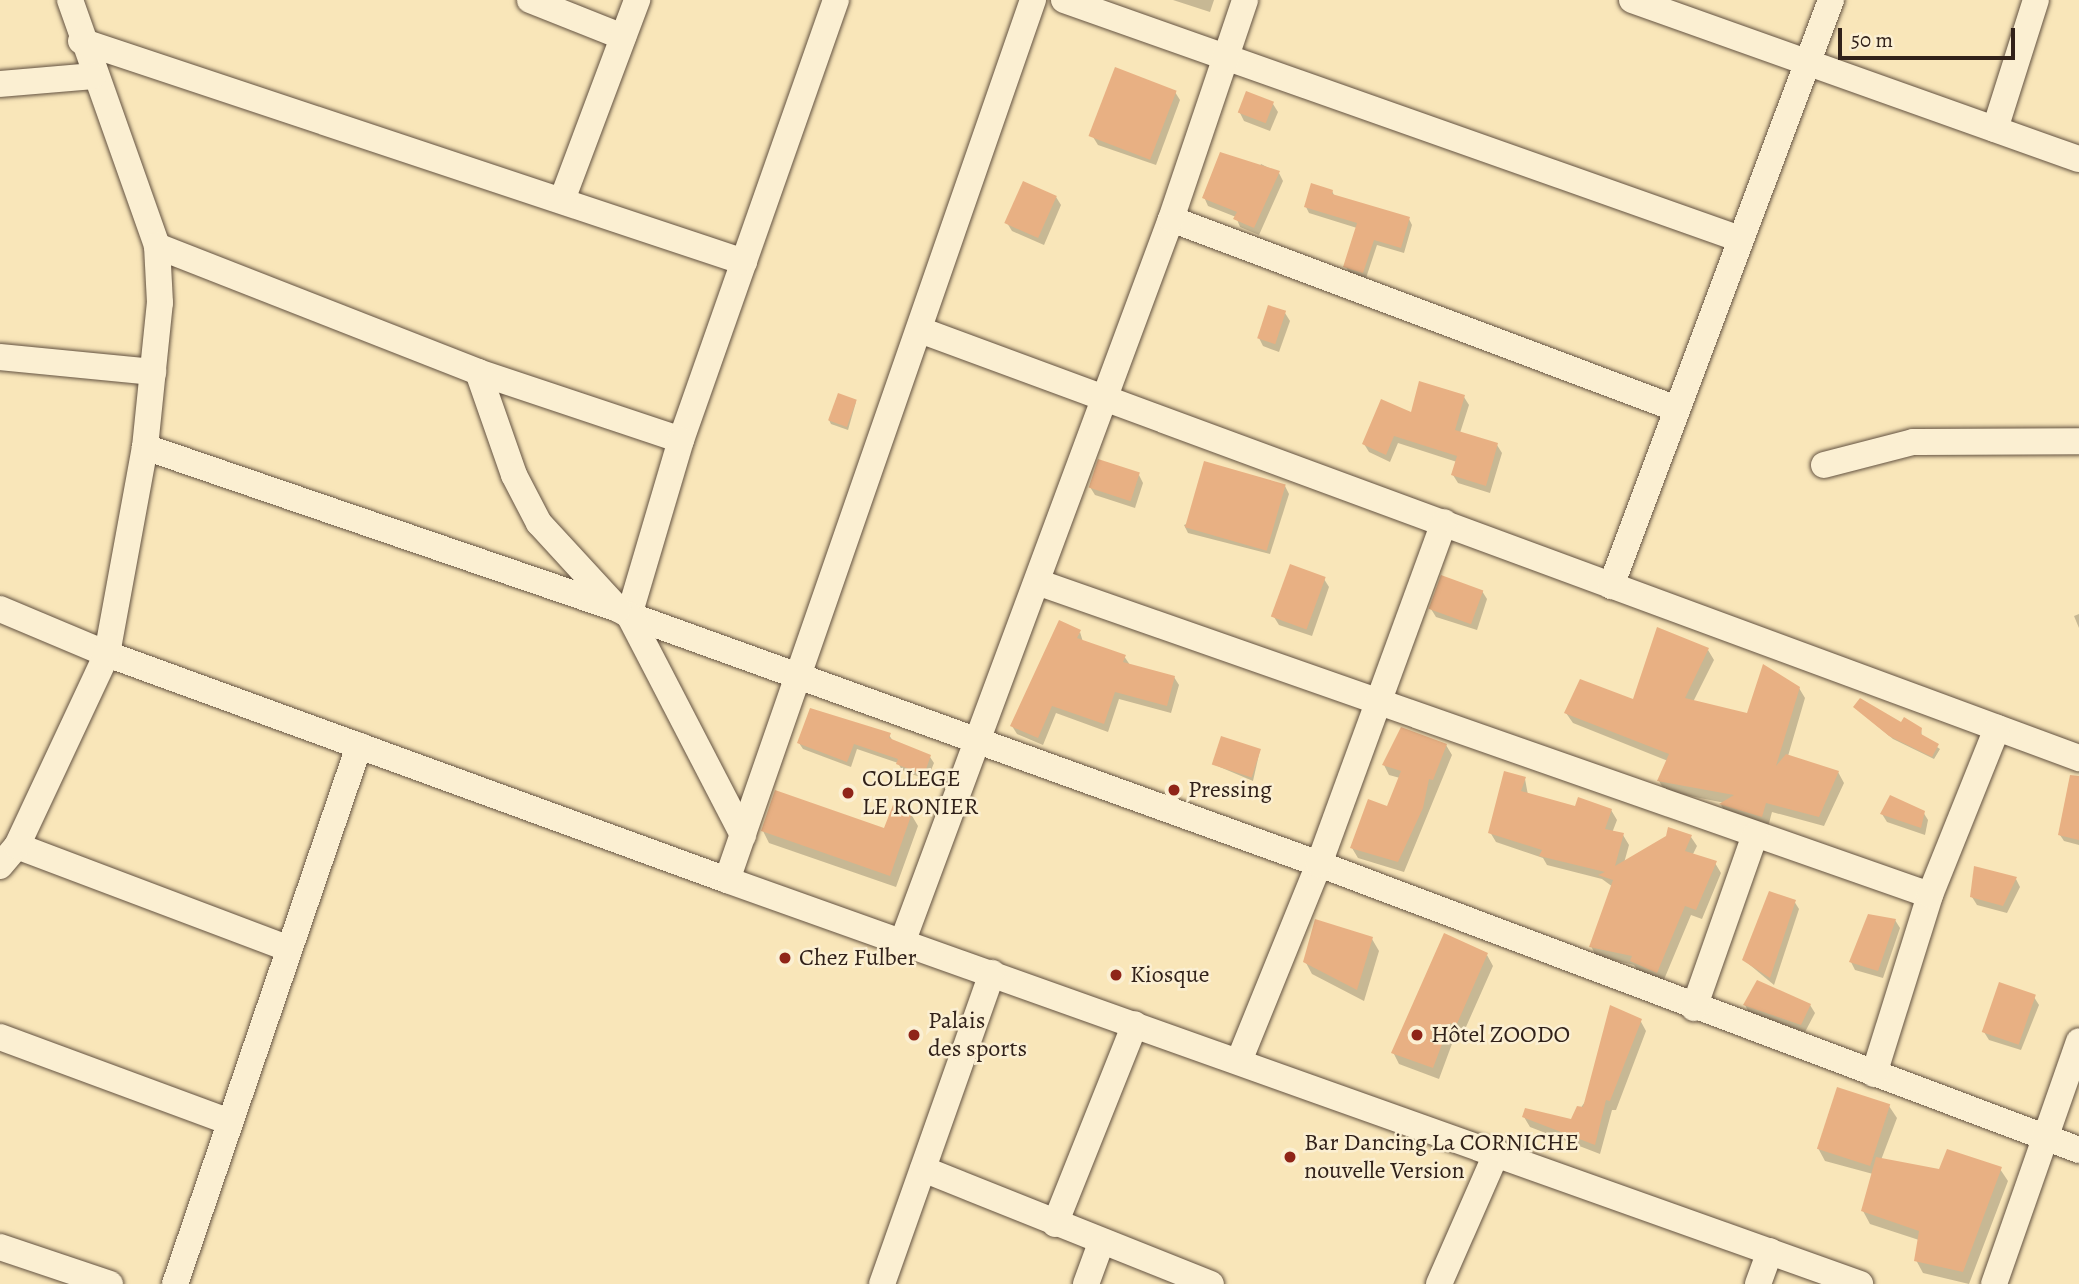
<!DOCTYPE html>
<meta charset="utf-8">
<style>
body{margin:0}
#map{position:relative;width:2079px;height:1284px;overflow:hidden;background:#f9e6b9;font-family:Alegreya,serif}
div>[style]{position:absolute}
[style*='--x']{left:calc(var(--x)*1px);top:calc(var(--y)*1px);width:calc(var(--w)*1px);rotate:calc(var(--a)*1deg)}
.shadow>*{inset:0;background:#0003}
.building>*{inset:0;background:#e8b083;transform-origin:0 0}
.roads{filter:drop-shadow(0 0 2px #635241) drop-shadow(0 0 2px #635241)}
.minor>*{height:26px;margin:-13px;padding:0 13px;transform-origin:13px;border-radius:13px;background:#fbefd2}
.dots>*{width:19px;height:19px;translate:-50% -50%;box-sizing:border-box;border:4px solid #fbefd2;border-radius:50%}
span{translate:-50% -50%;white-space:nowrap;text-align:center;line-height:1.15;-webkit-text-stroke:5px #fbefd2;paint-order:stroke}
.poi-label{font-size:24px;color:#312119}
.left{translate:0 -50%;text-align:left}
.scale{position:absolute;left:1838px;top:28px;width:177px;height:32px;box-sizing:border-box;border:4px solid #312119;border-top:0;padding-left:9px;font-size:21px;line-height:24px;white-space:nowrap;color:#312119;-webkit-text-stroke:5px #fbefd2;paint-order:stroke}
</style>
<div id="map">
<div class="shadow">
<i style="clip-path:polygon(1173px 0,1214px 0,1210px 12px)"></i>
<i style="clip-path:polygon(1175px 92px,1180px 100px,1156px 165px,1098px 145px,1093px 137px)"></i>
<i style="clip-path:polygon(1273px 104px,1278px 112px,1270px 131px,1244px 121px,1240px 113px)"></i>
<i style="clip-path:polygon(1261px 164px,1279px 173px,1283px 181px,1259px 235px,1240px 227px,1236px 217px,1208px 206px,1204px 197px,1258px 170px)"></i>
<i style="clip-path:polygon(1332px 191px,1335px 197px,1409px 219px,1412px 225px,1404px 253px,1377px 245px,1366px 278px,1349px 272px,1345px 266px,1357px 228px,1309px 213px,1306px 207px)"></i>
<i style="clip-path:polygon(1056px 197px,1061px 205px,1044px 245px,1012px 231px,1007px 223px)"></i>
<i style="clip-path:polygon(1285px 313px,1290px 321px,1279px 352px,1263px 346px,1259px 338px)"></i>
<i style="clip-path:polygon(1464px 397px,1469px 405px,1460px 433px,1497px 445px,1502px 453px,1490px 493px,1458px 483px,1453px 475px,1457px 462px,1398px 443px,1390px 462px,1369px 452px,1364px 444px,1412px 415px)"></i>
<i style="clip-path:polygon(856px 402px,848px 430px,831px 424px,829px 420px)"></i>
<i style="clip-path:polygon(1139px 475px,1143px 483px,1135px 508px,1095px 495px,1090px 487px)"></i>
<i style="clip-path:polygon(1285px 486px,1289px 494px,1270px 554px,1188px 533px,1184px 525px)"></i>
<i style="clip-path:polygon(1324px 579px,1329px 587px,1312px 636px,1279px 625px,1274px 617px)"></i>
<i style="clip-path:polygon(1482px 591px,1487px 599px,1477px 630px,1436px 617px,1431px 609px)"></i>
<i style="clip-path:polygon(2079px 614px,2079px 628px,2074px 616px)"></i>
<i style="clip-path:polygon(1080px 632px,1083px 642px,1124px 656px,1130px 665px,1174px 677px,1179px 685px,1171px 713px,1119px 699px,1108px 732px,1056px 713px,1043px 745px,1017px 734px,1012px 726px)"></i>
<i style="clip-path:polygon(1708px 650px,1714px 660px,1693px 702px,1748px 715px,1799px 688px,1805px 698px,1788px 756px,1838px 772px,1844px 783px,1824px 826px,1772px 812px,1768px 827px,1727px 815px,1721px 805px,1725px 803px,1665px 791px,1659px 781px,1668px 761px,1573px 723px,1566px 713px,1634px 701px)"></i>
<i style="clip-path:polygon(1858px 710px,1921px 729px,1922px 737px,1940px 749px,1934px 759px,1893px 739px)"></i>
<i style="clip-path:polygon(889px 735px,893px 741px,930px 757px,934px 763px,927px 780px,902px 770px,898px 763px,857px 749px,851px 767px,803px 749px,799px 743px)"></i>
<i style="clip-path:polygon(1446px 745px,1452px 755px,1404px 872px,1358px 858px,1352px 848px,1388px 809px,1400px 778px,1389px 775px,1384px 765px)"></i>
<i style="clip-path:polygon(1260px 750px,1253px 781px,1215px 765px)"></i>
<i style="clip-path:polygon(1525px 779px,1528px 795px,1576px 808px,1611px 810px,1617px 820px,1612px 833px,1623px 835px,1629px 845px,1624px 863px,1691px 837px,1697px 846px,1692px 856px,1715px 863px,1721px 873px,1702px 919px,1691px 915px,1663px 982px,1638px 971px,1634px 965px,1596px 956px,1591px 946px,1613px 887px,1602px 879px,1547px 865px,1543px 858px,1496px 842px,1490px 832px)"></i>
<i style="clip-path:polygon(2079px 785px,2079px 845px,2064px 841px,2060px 835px)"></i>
<i style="clip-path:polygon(1923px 812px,1928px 820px,1925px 835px,1887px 822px,1882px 814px)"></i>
<i style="clip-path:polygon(911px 814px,918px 826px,896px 887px,769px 843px,763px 831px,885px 830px)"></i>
<i style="clip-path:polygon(2016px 879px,2020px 887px,2007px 913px,1977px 905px,1972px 897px)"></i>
<i style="clip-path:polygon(1794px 901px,1799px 909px,1774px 985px,1744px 960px)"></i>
<i style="clip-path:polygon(1895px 920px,1900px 928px,1883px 978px,1855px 970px,1851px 962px)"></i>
<i style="clip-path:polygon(1372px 939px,1379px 951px,1364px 1001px,1312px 974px,1305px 961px)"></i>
<i style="clip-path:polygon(1487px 955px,1493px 966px,1462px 1036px,1456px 1033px,1439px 1079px,1399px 1064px,1393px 1052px)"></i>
<i style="clip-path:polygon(2034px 997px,2039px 1005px,2021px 1050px,1989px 1040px,1984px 1032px)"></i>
<i style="clip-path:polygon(1745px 1005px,1810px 1005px,1815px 1013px,1805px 1032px,1749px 1013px)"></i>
<i style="clip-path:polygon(1640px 1020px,1646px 1031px,1616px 1110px,1612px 1110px,1600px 1154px,1530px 1127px,1524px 1117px,1572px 1121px)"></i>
<i style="clip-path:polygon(1889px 1106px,1897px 1118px,1881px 1160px,1940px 1171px,2000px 1169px,2008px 1181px,1969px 1284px,1923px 1273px,1916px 1260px,1919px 1240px,1870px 1224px,1863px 1211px,1873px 1174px,1825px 1161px,1818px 1148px)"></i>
</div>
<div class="building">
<i style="left:1115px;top:67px;width:66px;height:74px;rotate:21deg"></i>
<i style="left:1246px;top:91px;width:30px;height:23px;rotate:21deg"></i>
<i style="clip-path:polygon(1220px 152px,1280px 171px,1254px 228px,1233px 219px,1237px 212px,1202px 198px)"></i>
<i style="left:1023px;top:181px;width:37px;height:46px;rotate:24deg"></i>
<i style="clip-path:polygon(1311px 183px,1333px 190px,1332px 194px,1410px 217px,1401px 248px,1374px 240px,1363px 273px,1343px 267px,1357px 223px,1304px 207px)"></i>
<i style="left:1268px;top:305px;width:19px;height:35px;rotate:18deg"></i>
<i style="clip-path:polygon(1419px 381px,1465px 395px,1455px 430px,1498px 443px,1486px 486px,1451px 475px,1457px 456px,1394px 436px,1386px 455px,1362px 444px,1381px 399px,1411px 412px)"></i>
<i style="left:838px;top:393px;width:20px;height:29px;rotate:20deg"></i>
<i style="left:1098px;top:459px;width:44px;height:30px;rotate:18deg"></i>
<i style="left:1204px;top:461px;width:85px;height:69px;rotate:16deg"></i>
<i style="left:1290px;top:564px;width:38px;height:56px;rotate:20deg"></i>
<i style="left:1441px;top:575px;width:45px;height:36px;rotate:20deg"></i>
<i style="clip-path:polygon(1059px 620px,1081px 630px,1077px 638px,1126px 655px,1123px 662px,1175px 676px,1167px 706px,1115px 692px,1104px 724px,1052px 706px,1038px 738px,1010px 726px)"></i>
<i style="clip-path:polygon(1657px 627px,1709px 648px,1685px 698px,1747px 713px,1763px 664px,1800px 687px,1776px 766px,1786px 754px,1839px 771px,1819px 817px,1766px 803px,1762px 817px,1719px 804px,1734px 795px,1657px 781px,1669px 754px,1564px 713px,1580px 679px,1633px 699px)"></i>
<i style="clip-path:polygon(1860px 698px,1901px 722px,1904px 717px,1922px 728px,1921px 734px,1939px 744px,1932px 757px,1889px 736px,1853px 707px)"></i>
<i style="clip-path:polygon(810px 708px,891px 733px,889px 738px,931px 755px,924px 775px,896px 764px,898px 759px,854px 744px,847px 762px,797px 743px)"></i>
<i style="clip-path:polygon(1401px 727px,1447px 744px,1433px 780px,1429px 779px,1423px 808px,1398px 862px,1350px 848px,1368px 799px,1387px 806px,1401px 771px,1382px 765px)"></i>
<i style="left:1221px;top:736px;width:42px;height:30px;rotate:18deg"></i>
<i style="clip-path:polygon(1504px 771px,1526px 777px,1521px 791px,1575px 806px,1578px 797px,1612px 809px,1605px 829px,1624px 833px,1615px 866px,1666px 836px,1668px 827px,1692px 835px,1685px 851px,1717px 861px,1696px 910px,1685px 906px,1657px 973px,1630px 961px,1632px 956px,1589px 947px,1613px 880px,1598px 875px,1605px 872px,1539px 856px,1542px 850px,1488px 833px)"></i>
<i style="clip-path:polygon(2070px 775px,2079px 776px,2079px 840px,2058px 835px)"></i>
<i style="clip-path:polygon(775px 790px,884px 828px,893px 805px,912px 813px,890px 876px,761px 831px)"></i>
<i style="clip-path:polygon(1890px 795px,1925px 811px,1921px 828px,1880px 814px)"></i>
<i style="clip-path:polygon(1974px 866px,2017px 877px,2003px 906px,1970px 897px)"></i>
<i style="clip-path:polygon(1769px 891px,1796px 900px,1770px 978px,1742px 960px)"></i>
<i style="clip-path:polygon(1868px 914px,1896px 919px,1878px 971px,1849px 962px)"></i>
<i style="clip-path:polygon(1315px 919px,1373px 937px,1357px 990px,1303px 962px)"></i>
<i style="clip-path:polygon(1444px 933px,1488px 953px,1456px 1026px,1450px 1023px,1433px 1068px,1391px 1053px)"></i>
<i style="clip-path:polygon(1757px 980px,1811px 1004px,1801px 1025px,1743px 1005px)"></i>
<i style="left:1999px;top:982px;width:39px;height:53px;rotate:19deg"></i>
<i style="clip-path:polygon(1610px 1005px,1642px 1019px,1610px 1101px,1606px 1100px,1595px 1145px,1522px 1117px,1525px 1108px,1571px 1119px,1577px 1106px,1583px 1107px)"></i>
<i style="left:1837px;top:1087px;width:56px;height:65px;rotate:18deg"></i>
<i style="clip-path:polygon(1947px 1149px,2002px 1167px,1963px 1272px,1914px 1261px,1919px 1231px,1861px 1211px,1876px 1157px,1939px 1169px)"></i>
</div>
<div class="roads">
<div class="minor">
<i style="--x:70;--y:0;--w:261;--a:70.5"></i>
<i style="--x:157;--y:246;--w:345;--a:21.4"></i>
<i style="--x:478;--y:372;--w:214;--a:18.5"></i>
<i style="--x:530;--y:0;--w:100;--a:21.7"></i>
<i style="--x:836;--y:0;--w:467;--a:109.4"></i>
<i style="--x:681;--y:440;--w:183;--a:106.5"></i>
<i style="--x:629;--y:615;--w:734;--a:19.84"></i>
<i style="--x:1319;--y:864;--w:812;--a:20.62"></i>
<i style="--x:1064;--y:0;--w:717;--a:19.47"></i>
<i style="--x:1632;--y:0;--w:474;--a:19.6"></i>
<i style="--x:81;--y:41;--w:699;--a:18.43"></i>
<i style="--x:0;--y:84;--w:93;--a:-4.9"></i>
<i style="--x:1995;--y:129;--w:135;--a:-72.4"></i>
<i style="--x:562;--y:200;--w:214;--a:-69.4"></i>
<i style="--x:1171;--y:219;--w:540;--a:20.58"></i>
<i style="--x:920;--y:330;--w:1236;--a:20.27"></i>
<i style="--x:0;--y:357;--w:154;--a:5.6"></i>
<i style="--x:478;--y:372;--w:109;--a:70.7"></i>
<i style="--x:514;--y:475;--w:54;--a:62.5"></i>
<i style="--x:539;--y:523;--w:117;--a:47.4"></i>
<i style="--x:618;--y:609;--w:13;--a:29"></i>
<i style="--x:629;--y:615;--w:248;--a:62.6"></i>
<i style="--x:145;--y:447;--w:500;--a:18.9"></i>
<i style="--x:1824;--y:465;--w:92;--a:-14.5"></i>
<i style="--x:1913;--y:442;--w:166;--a:-0.3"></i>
<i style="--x:1037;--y:582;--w:946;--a:19.32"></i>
<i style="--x:1611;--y:586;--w:626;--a:-69.42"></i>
<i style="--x:0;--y:609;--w:116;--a:22.8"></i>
<i style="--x:107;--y:654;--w:660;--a:20.03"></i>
<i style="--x:727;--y:880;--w:1203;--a:19.62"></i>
<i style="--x:17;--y:846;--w:291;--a:20.7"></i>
<i style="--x:0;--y:866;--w:26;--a:-50"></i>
<i style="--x:17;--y:846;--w:212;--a:-64.9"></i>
<i style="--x:107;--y:654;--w:210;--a:-79.6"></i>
<i style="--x:145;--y:447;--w:145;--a:-84.1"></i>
<i style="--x:160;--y:303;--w:57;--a:-93"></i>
<i style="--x:727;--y:880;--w:932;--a:-70.83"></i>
<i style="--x:902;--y:943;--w:772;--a:-69.62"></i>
<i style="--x:1171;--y:219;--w:231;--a:-71.3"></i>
<i style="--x:1694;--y:1008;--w:183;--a:-70.6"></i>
<i style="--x:0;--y:1037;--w:245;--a:20.3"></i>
<i style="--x:1239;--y:1061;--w:213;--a:-67.9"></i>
<i style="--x:1319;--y:864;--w:364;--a:-69.9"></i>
<i style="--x:1874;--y:1074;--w:188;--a:-72.6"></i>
<i style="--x:1930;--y:895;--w:180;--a:-68.1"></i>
<i style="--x:923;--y:1169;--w:310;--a:21.8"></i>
<i style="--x:1055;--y:1224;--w:215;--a:-68.2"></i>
<i style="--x:0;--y:1247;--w:116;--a:18.6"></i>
<i style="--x:175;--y:1284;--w:569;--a:-71.12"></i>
<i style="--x:882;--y:1284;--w:330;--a:-70.5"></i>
<i style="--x:1086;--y:1284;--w:44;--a:-69.9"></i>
<i style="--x:1439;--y:1284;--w:144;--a:-66.3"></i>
<i style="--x:1758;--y:1284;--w:35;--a:-70"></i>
<i style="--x:1994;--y:1284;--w:257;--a:-70.7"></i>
</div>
</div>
<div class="dots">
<i style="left:1174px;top:790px;background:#8f2418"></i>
<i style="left:848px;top:793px;background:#8f2418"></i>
<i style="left:785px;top:958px;background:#8f2418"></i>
<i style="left:1116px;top:975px;background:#8f2418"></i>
<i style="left:914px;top:1035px;background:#8f2418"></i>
<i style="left:1417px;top:1035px;background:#8f2418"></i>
<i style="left:1290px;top:1157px;background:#8f2418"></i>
</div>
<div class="poi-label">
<span class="left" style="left:862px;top:793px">COLLEGE<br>LE RONIER</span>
<span class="left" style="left:1188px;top:790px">Pressing</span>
<span class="left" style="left:799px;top:958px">Chez Fulber</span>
<span class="left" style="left:1130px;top:975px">Kiosque</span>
<span class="left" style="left:928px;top:1035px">Palais<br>des sports</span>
<span class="left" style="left:1431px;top:1035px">Hôtel ZOODO</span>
<span class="left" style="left:1304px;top:1157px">Bar Dancing La CORNICHE<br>nouvelle Version</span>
</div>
<div class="scale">50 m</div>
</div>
